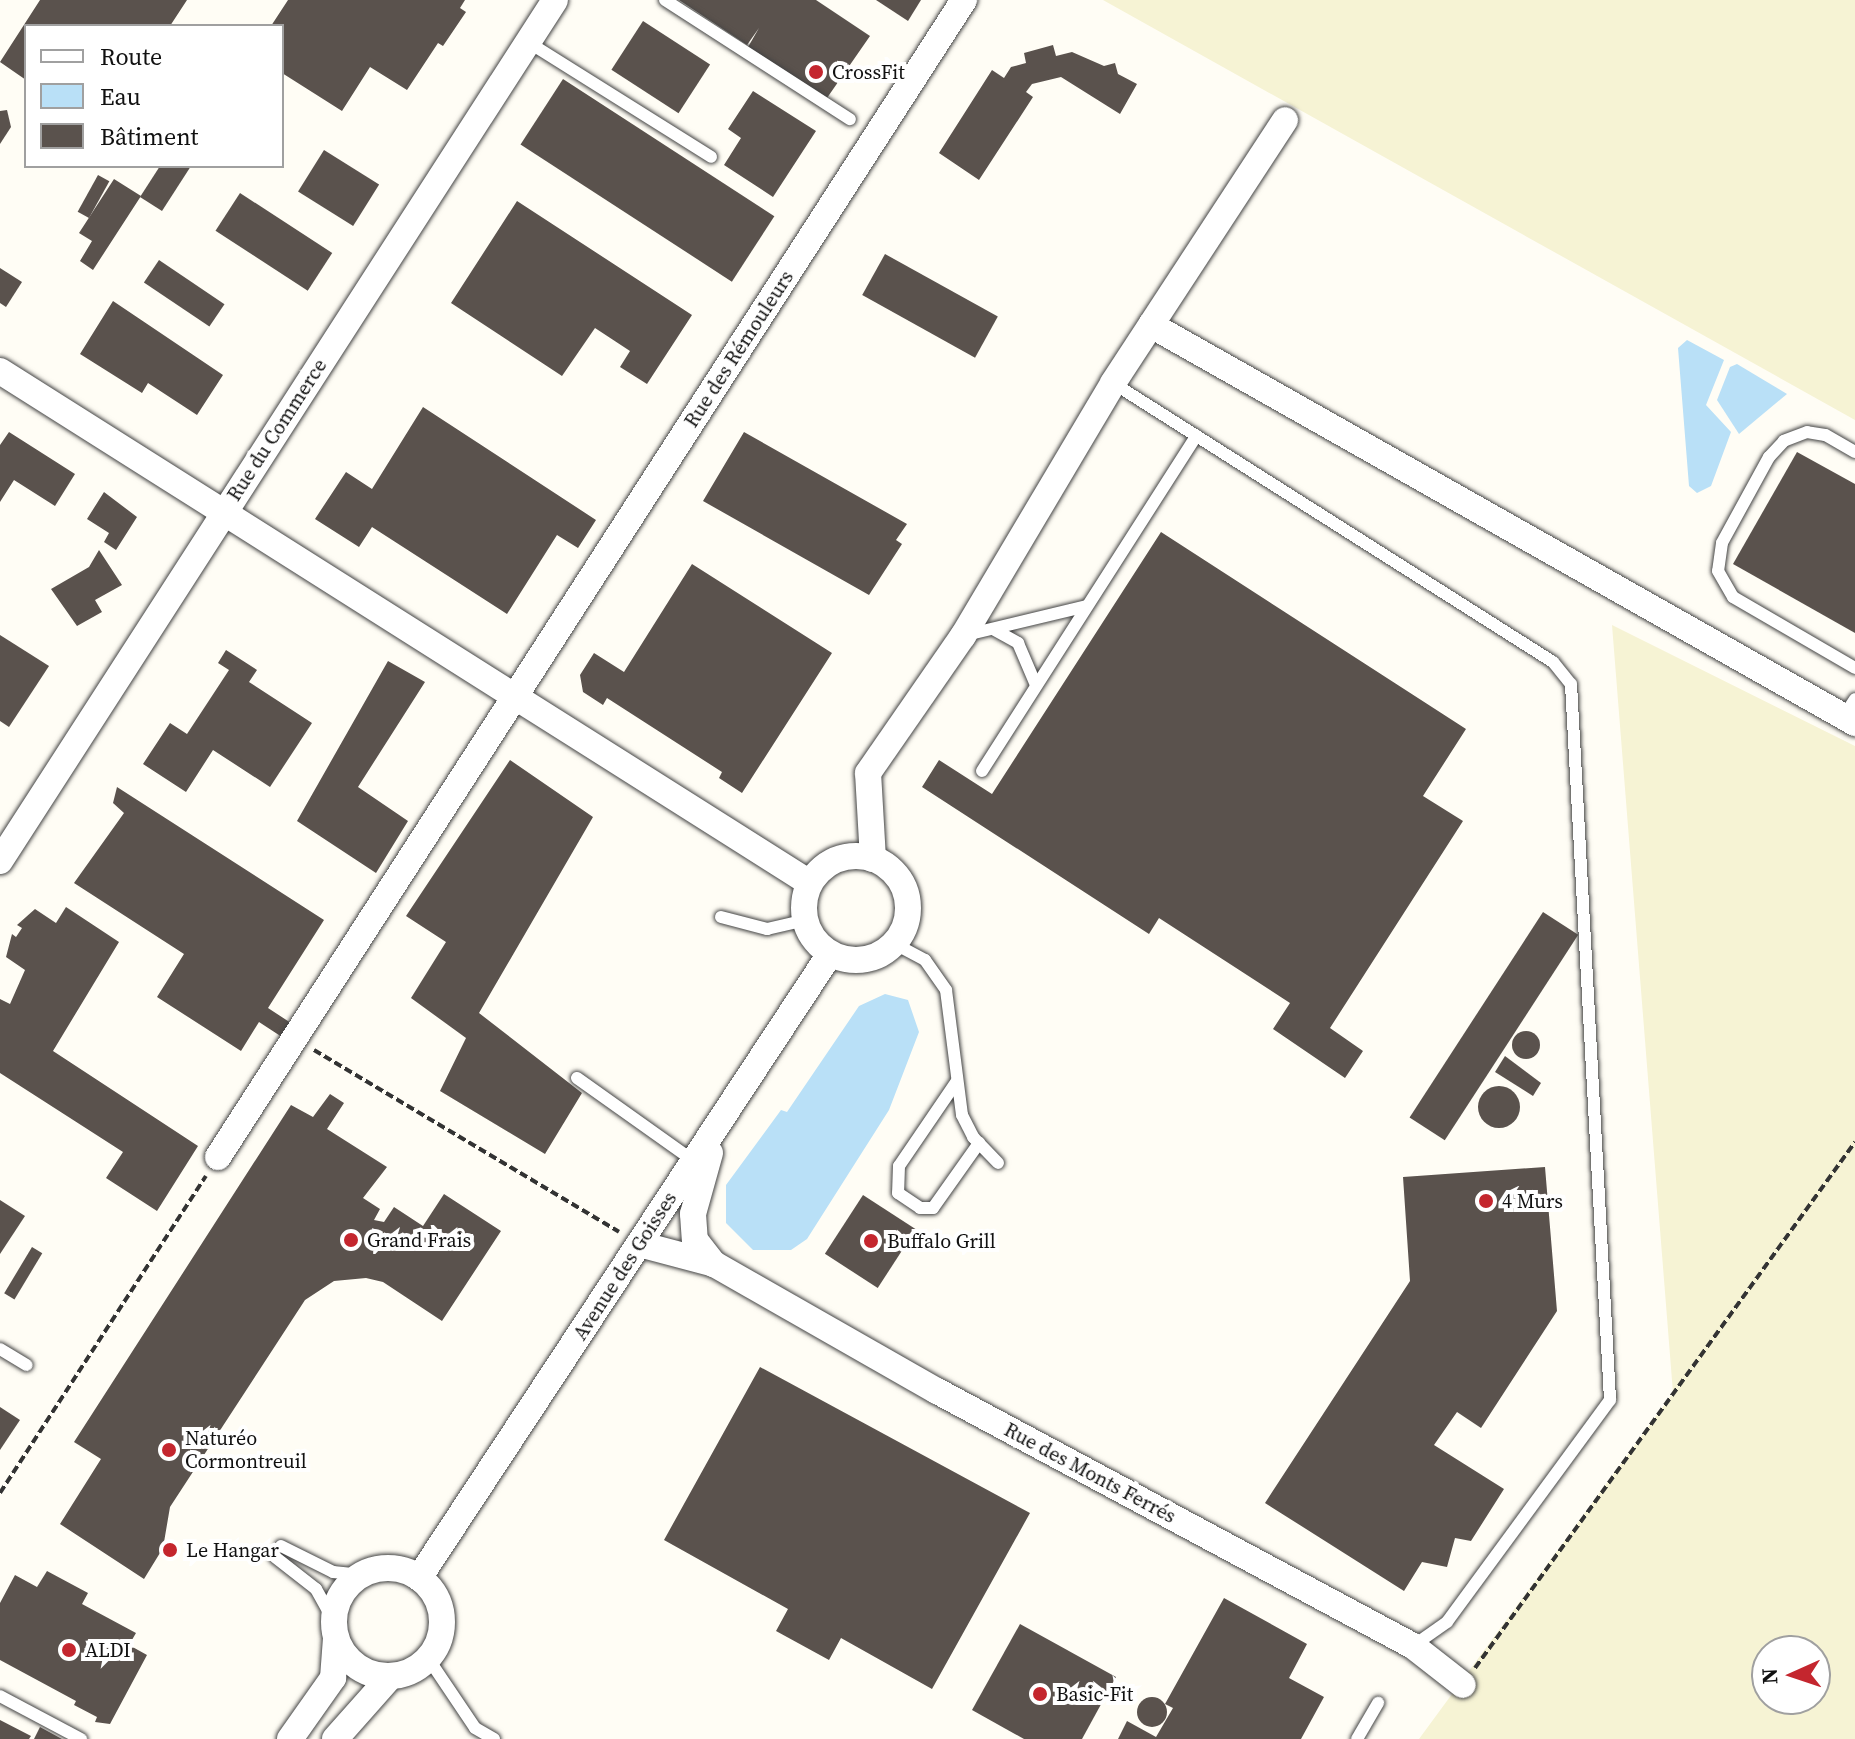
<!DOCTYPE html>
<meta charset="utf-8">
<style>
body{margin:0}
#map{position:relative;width:1855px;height:1739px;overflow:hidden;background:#fffdf5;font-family:"Source Serif 4",serif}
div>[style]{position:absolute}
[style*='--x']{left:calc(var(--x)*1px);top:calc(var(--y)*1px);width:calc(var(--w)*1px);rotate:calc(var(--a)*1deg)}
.farmland>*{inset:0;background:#f6f3d4}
.water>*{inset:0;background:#b9e0f7}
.building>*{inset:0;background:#5a524d;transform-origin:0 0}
.round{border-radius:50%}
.path>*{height:4px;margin-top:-2px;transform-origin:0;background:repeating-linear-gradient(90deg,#333 0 8px,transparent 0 12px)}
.roads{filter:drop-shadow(0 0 2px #444) drop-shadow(0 0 2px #444)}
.lane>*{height:12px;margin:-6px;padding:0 6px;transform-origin:6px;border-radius:6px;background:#fff}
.street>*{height:26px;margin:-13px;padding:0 13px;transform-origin:13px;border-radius:13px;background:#fff}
.street>.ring{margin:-13px;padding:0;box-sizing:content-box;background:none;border:26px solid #fff;border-radius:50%}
.dots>*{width:22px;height:22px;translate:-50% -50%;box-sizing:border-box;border:4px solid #fff;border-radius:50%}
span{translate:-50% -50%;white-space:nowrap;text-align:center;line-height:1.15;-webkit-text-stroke:8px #fff;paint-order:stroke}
.poi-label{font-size:20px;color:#111}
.left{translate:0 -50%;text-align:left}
.street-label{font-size:20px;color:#111}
.legend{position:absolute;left:24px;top:24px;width:260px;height:144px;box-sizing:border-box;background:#fff;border:2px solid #a0a0a0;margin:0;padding:10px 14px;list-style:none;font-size:24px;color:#111}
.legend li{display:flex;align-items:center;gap:16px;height:40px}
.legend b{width:40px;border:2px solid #a0a0a0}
.north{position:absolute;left:1751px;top:1635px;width:80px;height:80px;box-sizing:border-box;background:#fff;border:2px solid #a0a0a0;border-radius:50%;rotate:267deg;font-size:22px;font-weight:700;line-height:32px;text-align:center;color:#111}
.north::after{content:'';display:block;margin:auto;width:28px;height:36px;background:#c4262e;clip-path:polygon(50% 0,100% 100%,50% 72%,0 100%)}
</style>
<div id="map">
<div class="farmland">
<i style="clip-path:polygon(1103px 0,1855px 0,1855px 420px)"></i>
<i style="clip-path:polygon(evenodd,1612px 625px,1855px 746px,1855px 1739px,1419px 1739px,1673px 1393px,1612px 625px,1767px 1651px,1815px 1651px,1815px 1699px,1767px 1699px,1767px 1651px)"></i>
</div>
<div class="water">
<i style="clip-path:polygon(1687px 340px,1724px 360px,1706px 405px,1731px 432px,1711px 486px,1697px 493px,1689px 486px,1678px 348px)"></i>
<i style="clip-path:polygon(1737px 364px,1787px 394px,1739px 434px,1717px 400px,1730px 367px)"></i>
<i style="clip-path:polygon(885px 994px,908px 1000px,919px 1032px,889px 1110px,807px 1239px,791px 1250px,753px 1250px,726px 1223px,726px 1185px,781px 1110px,787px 1112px,859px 1006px)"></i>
</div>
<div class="building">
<i style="clip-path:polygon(40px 0,187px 0,170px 26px,26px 26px,26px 80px,0 62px)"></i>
<i style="clip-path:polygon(288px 0,465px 0,460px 8px,466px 12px,443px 46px,438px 43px,407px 90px,370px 67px,342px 111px,282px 73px,282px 26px,271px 26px)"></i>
<i style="clip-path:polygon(679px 0,816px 0,870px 36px,827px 98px,748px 47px,759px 28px,747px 45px)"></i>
<i style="clip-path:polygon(876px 0,921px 0,908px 21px)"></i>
<i style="left:643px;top:21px;width:80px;height:58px;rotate:33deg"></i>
<i style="clip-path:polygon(1053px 45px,1056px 56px,1072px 52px,1104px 66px,1115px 63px,1118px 74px,1137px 84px,1120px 114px,1061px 77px,1032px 84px,1026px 92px,1033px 97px,979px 180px,939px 153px,992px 70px,1004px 78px,1011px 67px,1026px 63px,1024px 53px)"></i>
<i style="left:563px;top:79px;width:252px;height:78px;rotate:33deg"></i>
<i style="clip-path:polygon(753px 91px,816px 131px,773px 197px,724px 165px,741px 138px,728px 129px)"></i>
<i style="clip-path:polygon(7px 110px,11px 127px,0 144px,0 111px)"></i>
<i style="left:324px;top:150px;width:65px;height:49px;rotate:32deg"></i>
<i style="clip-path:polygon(160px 166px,191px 166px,162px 211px,140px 197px)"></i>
<i style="left:98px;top:175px;width:13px;height:42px;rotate:29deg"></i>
<i style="clip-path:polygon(114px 179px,141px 196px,93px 270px,80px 261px,92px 241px,79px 233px)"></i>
<i style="left:240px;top:193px;width:110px;height:45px;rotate:33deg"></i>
<i style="clip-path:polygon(517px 201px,692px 315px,647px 384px,620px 367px,630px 351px,595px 328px,562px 376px,451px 303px)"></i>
<i style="left:885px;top:254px;width:129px;height:47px;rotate:29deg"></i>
<i style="left:159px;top:260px;width:79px;height:27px;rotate:34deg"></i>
<i style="clip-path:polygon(0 268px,22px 282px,6px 307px,0 303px)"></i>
<i style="clip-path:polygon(113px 301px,223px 375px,197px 415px,148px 383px,142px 393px,80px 354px)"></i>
<i style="clip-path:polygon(423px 407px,596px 520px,578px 548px,557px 535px,507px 614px,372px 527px,359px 547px,315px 519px,346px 472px,372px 489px)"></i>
<i style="clip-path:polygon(9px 432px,75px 474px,55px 506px,14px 480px,0 502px,0 445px)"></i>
<i style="clip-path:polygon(744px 432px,907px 524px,896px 540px,902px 544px,869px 595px,703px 501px)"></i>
<i style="clip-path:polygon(1797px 452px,1855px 484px,1855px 633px,1733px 564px)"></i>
<i style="clip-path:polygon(104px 492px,137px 517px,116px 550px,104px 542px,109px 533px,87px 519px)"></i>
<i style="clip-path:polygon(1161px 532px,1466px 729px,1423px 796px,1463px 821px,1330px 1028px,1363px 1051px,1345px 1078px,1273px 1029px,1290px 1003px,1159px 918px,1149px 934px,922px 787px,939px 760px,992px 794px)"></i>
<i style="clip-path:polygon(99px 550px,122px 585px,95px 600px,102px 612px,77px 626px,51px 589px,89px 567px)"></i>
<i style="clip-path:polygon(692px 564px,832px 653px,742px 793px,719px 778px,722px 772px,607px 698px,603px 705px,583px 692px,580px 675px,594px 653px,624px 672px)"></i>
<i style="clip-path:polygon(0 635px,49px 666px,9px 727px,0 721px)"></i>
<i style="clip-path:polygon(226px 650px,257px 670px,249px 682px,312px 723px,270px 787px,213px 750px,186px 792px,143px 764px,170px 723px,187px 734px,229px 670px,218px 663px)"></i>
<i style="clip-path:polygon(388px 661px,425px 682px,358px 787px,408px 821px,376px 873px,297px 821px)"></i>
<i style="clip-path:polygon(510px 760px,593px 817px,479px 1013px,582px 1093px,545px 1154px,440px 1091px,466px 1038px,411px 998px,446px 942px,406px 916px)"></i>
<i style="clip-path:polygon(117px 787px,324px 920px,268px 1008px,294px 1025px,285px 1039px,259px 1022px,241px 1051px,157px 997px,184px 954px,74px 883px,124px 813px,113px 803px)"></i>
<i style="clip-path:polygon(66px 907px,119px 942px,53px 1051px,198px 1146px,157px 1211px,106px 1178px,123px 1152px,0 1073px,0 999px,10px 1004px,25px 970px,6px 957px,12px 934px,16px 937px,22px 928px,17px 925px,35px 909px,56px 923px)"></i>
<i style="left:1543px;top:912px;width:42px;height:245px;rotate:33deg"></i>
<i class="round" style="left:1512px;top:1031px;width:28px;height:28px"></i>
<i style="clip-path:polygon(1505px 1056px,1541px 1083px,1533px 1096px,1495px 1072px)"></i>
<i class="round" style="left:1478px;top:1086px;width:42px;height:42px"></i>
<i style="clip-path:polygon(330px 1094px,344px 1103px,327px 1129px,387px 1167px,363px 1198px,380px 1209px,374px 1220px,384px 1222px,394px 1207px,423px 1226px,444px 1194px,501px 1231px,442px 1321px,383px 1282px,366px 1278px,334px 1281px,305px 1300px,170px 1507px,163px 1548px,144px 1579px,60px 1524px,101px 1459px,74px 1442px,291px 1105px,313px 1117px)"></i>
<i style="clip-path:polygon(1545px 1167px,1557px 1311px,1481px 1428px,1457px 1412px,1434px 1445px,1504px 1489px,1471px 1541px,1455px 1538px,1447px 1567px,1422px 1562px,1404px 1591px,1265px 1503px,1410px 1281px,1403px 1177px)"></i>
<i style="left:863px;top:1195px;width:63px;height:70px;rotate:33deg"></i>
<i style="clip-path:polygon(0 1200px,25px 1216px,0 1254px)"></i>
<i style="left:32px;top:1247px;width:12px;height:54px;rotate:31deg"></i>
<i style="clip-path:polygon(760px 1367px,1030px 1513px,932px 1689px,841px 1638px,829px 1660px,776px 1631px,788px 1609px,664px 1540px)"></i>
<i style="clip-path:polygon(0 1407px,20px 1420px,0 1450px)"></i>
<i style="clip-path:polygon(47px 1571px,88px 1593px,82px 1604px,136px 1633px,129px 1645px,147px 1655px,110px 1724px,95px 1722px,97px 1717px,74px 1705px,76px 1701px,0 1660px,0 1603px,15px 1575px,37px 1587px)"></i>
<i style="clip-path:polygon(1224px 1598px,1307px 1644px,1289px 1678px,1324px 1697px,1301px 1739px,1118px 1739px,1127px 1721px,1156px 1737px,1173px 1708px,1165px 1704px)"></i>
<i style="clip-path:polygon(1020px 1624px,1116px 1677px,1082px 1739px,1024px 1739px,972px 1710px)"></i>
<i class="round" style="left:1137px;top:1697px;width:30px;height:30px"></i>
<i style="clip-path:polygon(0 1720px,31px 1736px,29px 1739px,0 1739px)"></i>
<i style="clip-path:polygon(40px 1727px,62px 1739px,34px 1739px)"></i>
</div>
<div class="path">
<i style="--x:314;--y:1050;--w:355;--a:30.8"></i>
<i style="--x:0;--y:1493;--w:378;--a:-57"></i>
<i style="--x:1475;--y:1668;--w:649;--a:-54.15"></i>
</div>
<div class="roads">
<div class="lane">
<i style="--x:665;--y:0;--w:220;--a:32.8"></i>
<i style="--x:528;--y:42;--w:216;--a:32.1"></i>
<i style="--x:1113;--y:383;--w:521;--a:32.38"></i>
<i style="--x:1553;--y:662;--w:28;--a:51"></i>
<i style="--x:1571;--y:684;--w:717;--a:86.88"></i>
<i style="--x:1610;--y:1400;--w:275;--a:126.3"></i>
<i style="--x:1447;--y:1622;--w:42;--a:144.8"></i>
<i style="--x:1855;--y:452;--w:34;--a:-150"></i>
<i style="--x:1825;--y:435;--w:18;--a:-171"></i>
<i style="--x:1807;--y:432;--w:25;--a:159"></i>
<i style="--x:1784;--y:441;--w:22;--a:133"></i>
<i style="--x:1769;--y:457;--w:98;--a:118.7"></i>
<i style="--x:1722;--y:543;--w:28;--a:98"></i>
<i style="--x:1718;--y:571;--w:30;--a:60"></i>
<i style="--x:1733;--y:597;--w:141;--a:30.2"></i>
<i style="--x:993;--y:629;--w:29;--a:29"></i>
<i style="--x:1018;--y:643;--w:46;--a:66.8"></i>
<i style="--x:966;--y:635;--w:124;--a:-13.5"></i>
<i style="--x:1844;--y:716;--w:20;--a:-57"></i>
<i style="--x:982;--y:771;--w:398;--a:-57.4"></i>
<i style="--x:721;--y:917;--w:48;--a:14.6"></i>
<i style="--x:767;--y:929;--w:40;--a:-13"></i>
<i style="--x:895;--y:944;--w:34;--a:28"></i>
<i style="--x:925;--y:960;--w:37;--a:55"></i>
<i style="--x:946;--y:990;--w:126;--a:82.7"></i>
<i style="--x:962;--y:1115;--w:25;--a:63"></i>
<i style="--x:973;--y:1137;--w:36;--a:46"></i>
<i style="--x:577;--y:1078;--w:143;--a:35.4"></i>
<i style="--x:957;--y:1081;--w:103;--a:124.3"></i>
<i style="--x:899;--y:1166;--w:27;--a:92"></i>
<i style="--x:898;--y:1193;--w:27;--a:34"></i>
<i style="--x:920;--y:1208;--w:13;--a:0"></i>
<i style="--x:933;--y:1208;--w:80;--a:-54.7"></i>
<i style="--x:0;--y:1349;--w:31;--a:31"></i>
<i style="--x:281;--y:1546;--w:58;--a:26.6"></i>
<i style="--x:333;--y:1572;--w:29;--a:6"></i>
<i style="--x:275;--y:1557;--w:52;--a:38"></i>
<i style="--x:316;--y:1589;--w:38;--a:61"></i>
<i style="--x:428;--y:1658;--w:84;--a:56.1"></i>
<i style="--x:475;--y:1728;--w:22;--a:30"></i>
<i style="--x:0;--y:1696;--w:92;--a:28"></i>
<i style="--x:1357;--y:1739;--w:42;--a:-59.7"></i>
</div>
<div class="street">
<i style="--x:1151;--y:325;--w:809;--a:29.48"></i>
<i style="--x:0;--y:371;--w:958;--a:32.3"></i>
<i class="ring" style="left:804px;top:856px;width:78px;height:78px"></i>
<i style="--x:873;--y:859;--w:86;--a:-93.3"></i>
<i style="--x:868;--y:773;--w:167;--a:-55.3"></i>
<i style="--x:963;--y:636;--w:294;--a:-59.3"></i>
<i style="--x:1113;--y:383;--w:314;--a:-56.8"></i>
<i style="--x:0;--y:861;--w:1024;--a:-57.19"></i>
<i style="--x:710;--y:1153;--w:63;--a:105.6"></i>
<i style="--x:693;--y:1214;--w:26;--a:86"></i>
<i style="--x:695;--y:1240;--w:31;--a:52"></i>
<i style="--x:218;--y:1157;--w:1377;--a:-57.19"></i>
<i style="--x:639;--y:1244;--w:78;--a:14.9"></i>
<i style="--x:714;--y:1264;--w:257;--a:29.7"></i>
<i style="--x:937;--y:1391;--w:540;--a:28.18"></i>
<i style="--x:1413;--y:1646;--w:63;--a:38"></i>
<i class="ring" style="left:334px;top:1568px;width:82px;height:82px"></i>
<i style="--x:419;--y:1578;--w:747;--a:-56.63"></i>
<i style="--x:290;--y:1739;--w:75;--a:-54.8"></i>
<i style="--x:333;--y:1678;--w:40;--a:-85.7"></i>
<i style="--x:335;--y:1739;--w:84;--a:-48.4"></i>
</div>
</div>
<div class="dots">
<i style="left:816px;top:72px;background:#c4262e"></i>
<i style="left:1486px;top:1201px;background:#c4262e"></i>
<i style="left:351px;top:1240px;background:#c4262e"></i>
<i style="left:871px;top:1241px;background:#c4262e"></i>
<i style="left:169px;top:1450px;background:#c4262e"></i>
<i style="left:170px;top:1550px;background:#c4262e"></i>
<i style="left:69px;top:1650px;background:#c4262e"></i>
<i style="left:1040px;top:1694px;background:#c4262e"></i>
</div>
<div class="poi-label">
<span class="left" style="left:832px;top:72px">CrossFit</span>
<span class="left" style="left:1502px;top:1201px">4 Murs</span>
<span class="left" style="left:367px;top:1240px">Grand Frais</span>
<span class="left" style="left:887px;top:1241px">Buffalo Grill</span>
<span class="left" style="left:185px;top:1450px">Naturéo<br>Cormontreuil</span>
<span class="left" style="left:186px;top:1550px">Le Hangar</span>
<span class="left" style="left:85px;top:1650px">ALDI</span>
<span class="left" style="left:1056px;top:1694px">Basic-Fit</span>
</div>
<div class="street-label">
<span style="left:739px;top:349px;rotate:-57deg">Rue des Rémouleurs</span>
<span style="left:277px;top:430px;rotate:-57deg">Rue du Commerce</span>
<span style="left:625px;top:1266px;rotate:-57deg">Avenue des Goisses</span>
<span style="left:1090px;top:1473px;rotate:28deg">Rue des Monts Ferrés</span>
</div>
<ul class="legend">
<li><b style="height:10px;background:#fff"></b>Route</li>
<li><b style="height:22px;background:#b9e0f7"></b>Eau</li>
<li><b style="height:22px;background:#5a524d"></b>Bâtiment</li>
</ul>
<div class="north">N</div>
</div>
